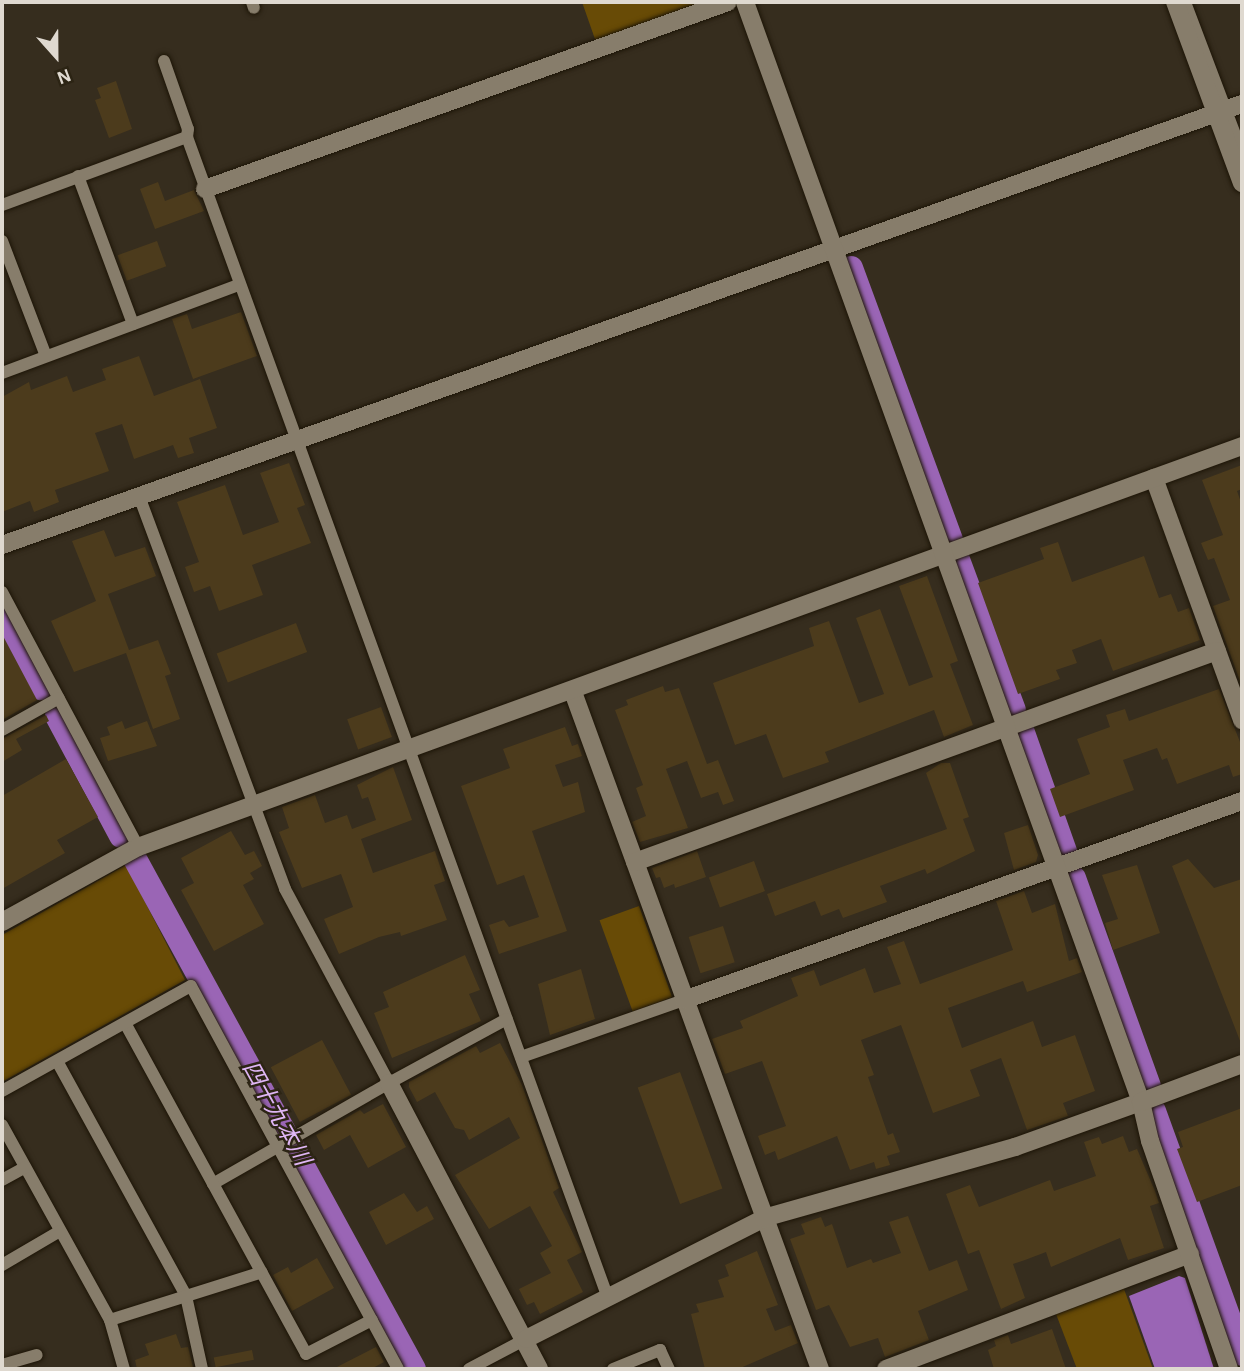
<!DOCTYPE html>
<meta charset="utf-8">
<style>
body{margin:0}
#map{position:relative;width:1244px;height:1371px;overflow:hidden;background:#362d1e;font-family:"Alegreya Sans","Noto Sans JP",sans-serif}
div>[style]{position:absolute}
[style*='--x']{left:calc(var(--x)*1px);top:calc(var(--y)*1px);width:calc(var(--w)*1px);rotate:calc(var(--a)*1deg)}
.green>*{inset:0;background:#684b06;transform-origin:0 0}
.water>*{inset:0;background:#9a65b5}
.river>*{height:24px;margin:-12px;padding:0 12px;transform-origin:12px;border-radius:12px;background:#9a65b5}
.building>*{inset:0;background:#4c3b1c;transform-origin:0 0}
.roads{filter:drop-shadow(0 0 2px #1d1507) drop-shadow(0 0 2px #1d1507)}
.street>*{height:12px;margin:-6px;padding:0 6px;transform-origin:6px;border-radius:6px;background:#877d6b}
.secondary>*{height:18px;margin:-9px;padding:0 9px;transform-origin:9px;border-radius:9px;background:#877d6b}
span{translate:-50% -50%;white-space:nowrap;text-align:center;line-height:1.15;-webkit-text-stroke:5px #2c2414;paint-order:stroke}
.water-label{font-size:23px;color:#dfb6f5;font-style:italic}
.frame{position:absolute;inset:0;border:4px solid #dfd9d0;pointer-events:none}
.north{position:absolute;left:21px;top:21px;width:70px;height:70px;-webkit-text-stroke:5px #2c2414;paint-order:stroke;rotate:159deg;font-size:19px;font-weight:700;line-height:28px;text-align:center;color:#dfd9d0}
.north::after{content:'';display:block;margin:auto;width:24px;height:32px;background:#dfd9d0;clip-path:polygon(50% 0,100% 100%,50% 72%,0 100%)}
</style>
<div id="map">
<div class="green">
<i style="clip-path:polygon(582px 2px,712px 2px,596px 42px)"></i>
<i style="clip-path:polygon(126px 865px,185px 980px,2px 1082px,2px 935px)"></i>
<i style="left:639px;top:906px;width:97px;height:42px;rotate:70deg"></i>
<i style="clip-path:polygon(1124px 1289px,1153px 1369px,1077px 1369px,1056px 1314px)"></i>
</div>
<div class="water">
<i style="clip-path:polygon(1179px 1276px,1185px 1278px,1214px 1369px,1155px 1369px,1129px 1296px)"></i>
</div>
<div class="river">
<i style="--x:851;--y:268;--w:290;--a:69.8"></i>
<i style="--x:957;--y:557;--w:163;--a:69.6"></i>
<i style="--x:2;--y:614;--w:84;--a:62.2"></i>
<i style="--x:57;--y:716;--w:136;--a:61.9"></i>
<i style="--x:1021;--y:727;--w:135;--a:70.5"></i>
<i style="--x:135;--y:859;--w:581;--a:61.32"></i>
<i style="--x:1074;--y:878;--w:221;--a:70.2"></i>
<i style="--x:1154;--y:1111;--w:258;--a:70.1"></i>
</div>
<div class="building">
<i style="clip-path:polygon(116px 81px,132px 129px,109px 138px,95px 100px,101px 98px,97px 88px)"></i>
<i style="clip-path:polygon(158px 182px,165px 201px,194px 190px,204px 211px,155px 229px,140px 189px)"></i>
<i style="left:157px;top:241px;width:27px;height:42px;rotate:70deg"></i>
<i style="clip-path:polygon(241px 312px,257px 356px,193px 379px,172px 319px,187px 314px,192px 329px)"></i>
<i style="clip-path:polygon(139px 356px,154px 396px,200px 379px,217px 428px,189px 438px,194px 453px,178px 458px,173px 445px,134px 459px,122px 424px,95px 433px,109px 471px,55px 490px,59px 502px,34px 512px,30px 501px,2px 512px,2px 397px,29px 382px,31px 390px,67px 376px,73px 392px,106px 380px,102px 369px)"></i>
<i style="clip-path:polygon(289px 463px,305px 505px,297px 508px,311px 543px,252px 565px,263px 595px,219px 611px,210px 586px,194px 592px,185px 567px,199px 562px,177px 502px,225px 485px,243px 535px,279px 522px,260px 473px)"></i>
<i style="clip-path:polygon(1242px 465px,1242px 489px,1237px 491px,1242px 505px,1241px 684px,1213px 606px,1230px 600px,1214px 558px,1208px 560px,1201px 543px,1223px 535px,1202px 480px)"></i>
<i style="clip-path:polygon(104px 530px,115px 557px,145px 547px,156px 576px,108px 594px,129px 650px,158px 640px,171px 674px,165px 676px,180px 719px,153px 729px,126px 653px,74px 672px,51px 621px,96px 601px,72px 541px)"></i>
<i style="clip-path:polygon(1058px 542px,1072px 582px,1144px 556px,1159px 598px,1171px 594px,1178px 612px,1189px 608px,1200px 640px,1113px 671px,1101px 639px,1072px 650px,1077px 663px,1056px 670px,1060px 679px,1018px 694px,978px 583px,1044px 559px,1040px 548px)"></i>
<i style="clip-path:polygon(927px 576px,958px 661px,950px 664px,973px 725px,944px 737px,934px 710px,825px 752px,829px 762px,783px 778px,766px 734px,735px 745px,713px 683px,814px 646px,809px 628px,829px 621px,859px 703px,884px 694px,856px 618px,880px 609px,909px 686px,933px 677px,899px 586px)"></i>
<i style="left:296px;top:623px;width:31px;height:85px;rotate:69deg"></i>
<i style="clip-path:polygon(2px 634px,37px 700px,2px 720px)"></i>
<i style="clip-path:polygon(663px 686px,665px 692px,679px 688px,707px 764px,718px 760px,734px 801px,723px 805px,718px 792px,701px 798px,687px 761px,666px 769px,688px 828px,640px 842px,632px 822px,646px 816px,636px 788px,643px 785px,615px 710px,628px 705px,626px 700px)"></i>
<i style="clip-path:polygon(1219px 689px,1242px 747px,1242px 774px,1233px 777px,1229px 765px,1177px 784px,1167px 758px,1162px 760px,1157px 748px,1123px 760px,1134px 790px,1060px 817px,1050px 789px,1090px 774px,1077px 739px,1110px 727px,1106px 715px,1125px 709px,1129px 721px)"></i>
<i style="left:381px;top:707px;width:32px;height:36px;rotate:70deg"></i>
<i style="clip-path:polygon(46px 715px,49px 721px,16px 739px,22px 750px,2px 762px,2px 739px)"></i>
<i style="clip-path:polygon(122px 721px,125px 729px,147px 721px,157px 746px,108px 761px,100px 738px,110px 735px,107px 727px)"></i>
<i style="clip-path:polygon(565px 727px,572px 746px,578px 744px,582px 756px,555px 765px,563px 787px,578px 782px,585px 812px,532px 831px,567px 931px,499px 954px,489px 925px,504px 920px,509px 927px,539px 917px,524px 875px,497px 885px,461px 786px,510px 768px,503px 749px)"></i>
<i style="clip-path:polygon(66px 759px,98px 817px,57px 840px,65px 853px,2px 889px,2px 796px)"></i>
<i style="clip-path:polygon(941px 763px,950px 763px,969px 817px,963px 819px,975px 851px,927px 874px,925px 869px,880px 886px,887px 902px,843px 918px,839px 909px,821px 916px,815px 901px,775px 916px,767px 894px,947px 829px,926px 773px)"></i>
<i style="clip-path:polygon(393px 767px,412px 820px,361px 839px,373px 873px,435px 851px,445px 881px,434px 885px,447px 920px,401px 936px,400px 932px,379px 937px,339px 954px,324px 919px,353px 907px,341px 874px,302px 888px,279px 832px,289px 828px,282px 807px,315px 795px,325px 823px,347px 815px,352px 829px,376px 820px,368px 797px,362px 799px,357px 785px)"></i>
<i style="clip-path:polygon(1028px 825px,1038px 855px,1036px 862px,1014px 870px,1004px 833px)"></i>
<i style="clip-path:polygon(231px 831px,245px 855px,254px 851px,262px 866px,250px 873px,254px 879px,243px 885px,264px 924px,214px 951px,181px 890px,194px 883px,181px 858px)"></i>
<i style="clip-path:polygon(697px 851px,706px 877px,675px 888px,674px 884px,664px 888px,660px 877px,656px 878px,652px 868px)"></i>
<i style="clip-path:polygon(1188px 859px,1214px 888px,1242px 879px,1242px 1046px,1172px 866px)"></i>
<i style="left:754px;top:861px;width:32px;height:48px;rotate:70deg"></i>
<i style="clip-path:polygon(1137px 865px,1160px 933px,1113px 950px,1105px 923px,1118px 919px,1102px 875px)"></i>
<i style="clip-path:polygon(1024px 891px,1032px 913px,1055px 904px,1069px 961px,1077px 958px,1082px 972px,1027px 992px,1023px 981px,948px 1008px,962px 1048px,1033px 1021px,1042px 1047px,1075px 1035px,1095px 1091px,1063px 1103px,1068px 1116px,1027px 1130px,1001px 1058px,970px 1070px,980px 1096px,933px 1113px,901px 1025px,861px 1040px,874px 1075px,868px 1077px,888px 1135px,893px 1133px,900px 1152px,887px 1156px,890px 1165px,876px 1169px,874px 1162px,850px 1170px,837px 1136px,778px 1160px,775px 1151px,765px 1155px,758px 1136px,786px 1126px,762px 1061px,725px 1074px,712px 1039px,743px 1028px,740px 1021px,798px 996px,791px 978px,814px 970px,820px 986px,865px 968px,874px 993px,901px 984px,887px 947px,904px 941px,920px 984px,1013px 950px,996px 901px)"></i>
<i style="left:723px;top:926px;width:38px;height:36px;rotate:72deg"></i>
<i style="clip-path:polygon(465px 955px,480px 990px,469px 994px,481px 1021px,392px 1058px,374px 1013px,389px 1007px,383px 992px)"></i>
<i style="clip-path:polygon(581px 969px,595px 1019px,550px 1035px,538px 984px)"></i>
<i style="left:322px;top:1040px;width:62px;height:58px;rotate:62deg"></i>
<i style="clip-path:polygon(500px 1043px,522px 1085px,559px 1188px,553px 1192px,582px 1252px,567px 1260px,583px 1292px,540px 1314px,534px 1302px,527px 1305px,519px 1289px,551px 1273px,540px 1253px,552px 1246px,530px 1206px,489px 1229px,455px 1175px,520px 1138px,509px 1117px,469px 1140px,464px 1130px,455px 1128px,435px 1092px,417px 1102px,409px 1087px,409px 1082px,476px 1046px,480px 1053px)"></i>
<i style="left:680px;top:1072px;width:124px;height:45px;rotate:70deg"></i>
<i style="clip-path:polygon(383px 1104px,406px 1147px,368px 1168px,350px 1135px,324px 1150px,316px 1135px,360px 1110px,364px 1114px)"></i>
<i style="clip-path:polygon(1242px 1108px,1242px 1185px,1197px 1202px,1177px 1149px,1183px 1147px,1178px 1132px)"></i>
<i style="clip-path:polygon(1123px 1136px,1129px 1152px,1137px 1149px,1155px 1191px,1159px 1203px,1150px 1206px,1164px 1248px,1128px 1260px,1120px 1238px,1051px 1267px,1046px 1252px,1025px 1260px,1013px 1264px,1025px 1298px,1001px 1309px,979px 1250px,968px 1254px,946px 1194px,970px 1185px,979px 1207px,1050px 1180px,1054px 1191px,1096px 1176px,1084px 1142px,1099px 1137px,1102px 1144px)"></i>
<i style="clip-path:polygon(404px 1193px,417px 1212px,427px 1206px,434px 1219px,386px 1245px,369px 1212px)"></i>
<i style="clip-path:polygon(908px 1216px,929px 1271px,957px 1260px,968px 1290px,918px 1311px,929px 1340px,885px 1357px,878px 1338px,850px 1347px,829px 1305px,816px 1310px,790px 1239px,805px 1234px,801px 1224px,821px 1217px,825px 1227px,832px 1224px,847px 1268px,871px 1259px,873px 1263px,901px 1253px,889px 1222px)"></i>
<i style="clip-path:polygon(757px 1251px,778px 1305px,766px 1309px,775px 1331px,791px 1325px,798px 1343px,738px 1369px,705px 1369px,691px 1314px,699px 1312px,696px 1304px,724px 1297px,718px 1280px,729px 1276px,725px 1265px)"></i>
<i style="clip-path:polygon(317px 1258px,334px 1288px,292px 1311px,273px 1275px,288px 1267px,291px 1273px)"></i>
<i style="clip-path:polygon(1052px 1329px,1066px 1369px,994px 1369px,988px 1350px,996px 1346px,994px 1340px,1008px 1335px,1011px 1344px)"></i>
<i style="clip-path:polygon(176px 1334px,181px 1348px,188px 1347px,193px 1367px,137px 1369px,135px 1360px,149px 1355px,145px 1344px)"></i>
<i style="clip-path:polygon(376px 1347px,384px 1362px,371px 1369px,333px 1369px)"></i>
<i style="left:252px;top:1350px;width:10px;height:39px;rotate:79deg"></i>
</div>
<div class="roads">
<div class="street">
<i style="--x:252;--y:2;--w:6;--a:72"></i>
<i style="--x:1185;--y:2;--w:161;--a:69.3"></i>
<i style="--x:164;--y:61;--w:72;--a:70.6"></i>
<i style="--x:188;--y:129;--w:8;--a:97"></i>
<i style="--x:78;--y:176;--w:158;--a:69.6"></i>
<i style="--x:2;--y:205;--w:197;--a:-20.2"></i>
<i style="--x:187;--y:137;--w:1235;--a:70.07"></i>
<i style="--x:2;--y:241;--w:123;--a:69.1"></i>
<i style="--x:2;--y:373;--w:253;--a:-20.4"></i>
<i style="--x:139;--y:496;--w:419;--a:69.6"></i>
<i style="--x:285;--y:889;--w:220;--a:61.8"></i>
<i style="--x:389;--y:1083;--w:203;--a:150.2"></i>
<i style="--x:2;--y:592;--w:289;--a:61.9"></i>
<i style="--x:2;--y:730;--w:65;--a:-29.3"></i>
<i style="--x:125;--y:1023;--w:377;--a:61.3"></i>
<i style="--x:306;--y:1354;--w:74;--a:-27.3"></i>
<i style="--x:521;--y:1057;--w:173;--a:-19.3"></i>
<i style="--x:57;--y:1061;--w:268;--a:61.2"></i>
<i style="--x:186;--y:1296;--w:75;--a:77.6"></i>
<i style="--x:389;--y:1083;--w:134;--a:-28.5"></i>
<i style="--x:2;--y:1091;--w:216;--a:-29.1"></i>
<i style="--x:191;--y:986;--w:435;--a:61.6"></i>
<i style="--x:2;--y:1125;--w:223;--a:61"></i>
<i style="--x:110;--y:1320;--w:159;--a:-17.5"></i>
<i style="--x:2;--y:1180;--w:26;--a:-29"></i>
<i style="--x:2;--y:1265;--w:67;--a:-30.4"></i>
<i style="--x:110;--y:1320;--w:51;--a:74.1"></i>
<i style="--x:2;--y:1365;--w:36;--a:-16"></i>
<i style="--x:469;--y:1369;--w:64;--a:-27.8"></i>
<i style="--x:613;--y:1369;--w:51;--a:-22"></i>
<i style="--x:660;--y:1350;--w:21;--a:65"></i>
</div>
<div class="secondary">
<i style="--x:1175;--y:2;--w:193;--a:69.7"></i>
<i style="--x:205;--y:189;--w:555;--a:-19.67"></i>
<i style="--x:1154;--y:478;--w:258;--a:70"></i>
<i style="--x:2;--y:545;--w:1316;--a:-19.58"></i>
<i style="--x:573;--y:692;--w:721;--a:69.96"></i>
<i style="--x:635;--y:862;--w:619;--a:-19.93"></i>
<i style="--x:2;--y:922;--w:155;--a:-28.9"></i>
<i style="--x:138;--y:847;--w:1175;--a:-19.96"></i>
<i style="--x:684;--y:1000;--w:592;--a:-19.63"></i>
<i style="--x:389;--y:1083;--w:323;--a:62.3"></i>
<i style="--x:526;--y:1339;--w:267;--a:-26.9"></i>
<i style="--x:764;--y:1218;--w:261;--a:-15.8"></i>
<i style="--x:1015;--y:1147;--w:134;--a:-19.7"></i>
<i style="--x:1141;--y:1102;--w:1169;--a:-109.8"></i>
<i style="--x:886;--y:1369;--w:325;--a:-20.7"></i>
<i style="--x:1229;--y:1369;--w:241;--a:-109.1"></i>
<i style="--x:1150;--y:1141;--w:40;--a:-103"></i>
<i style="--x:1141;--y:1102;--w:108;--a:-20.6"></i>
</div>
</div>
<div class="water-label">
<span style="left:275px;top:1114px;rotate:61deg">四十九本川</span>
</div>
<div class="frame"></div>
<div class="north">N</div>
</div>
